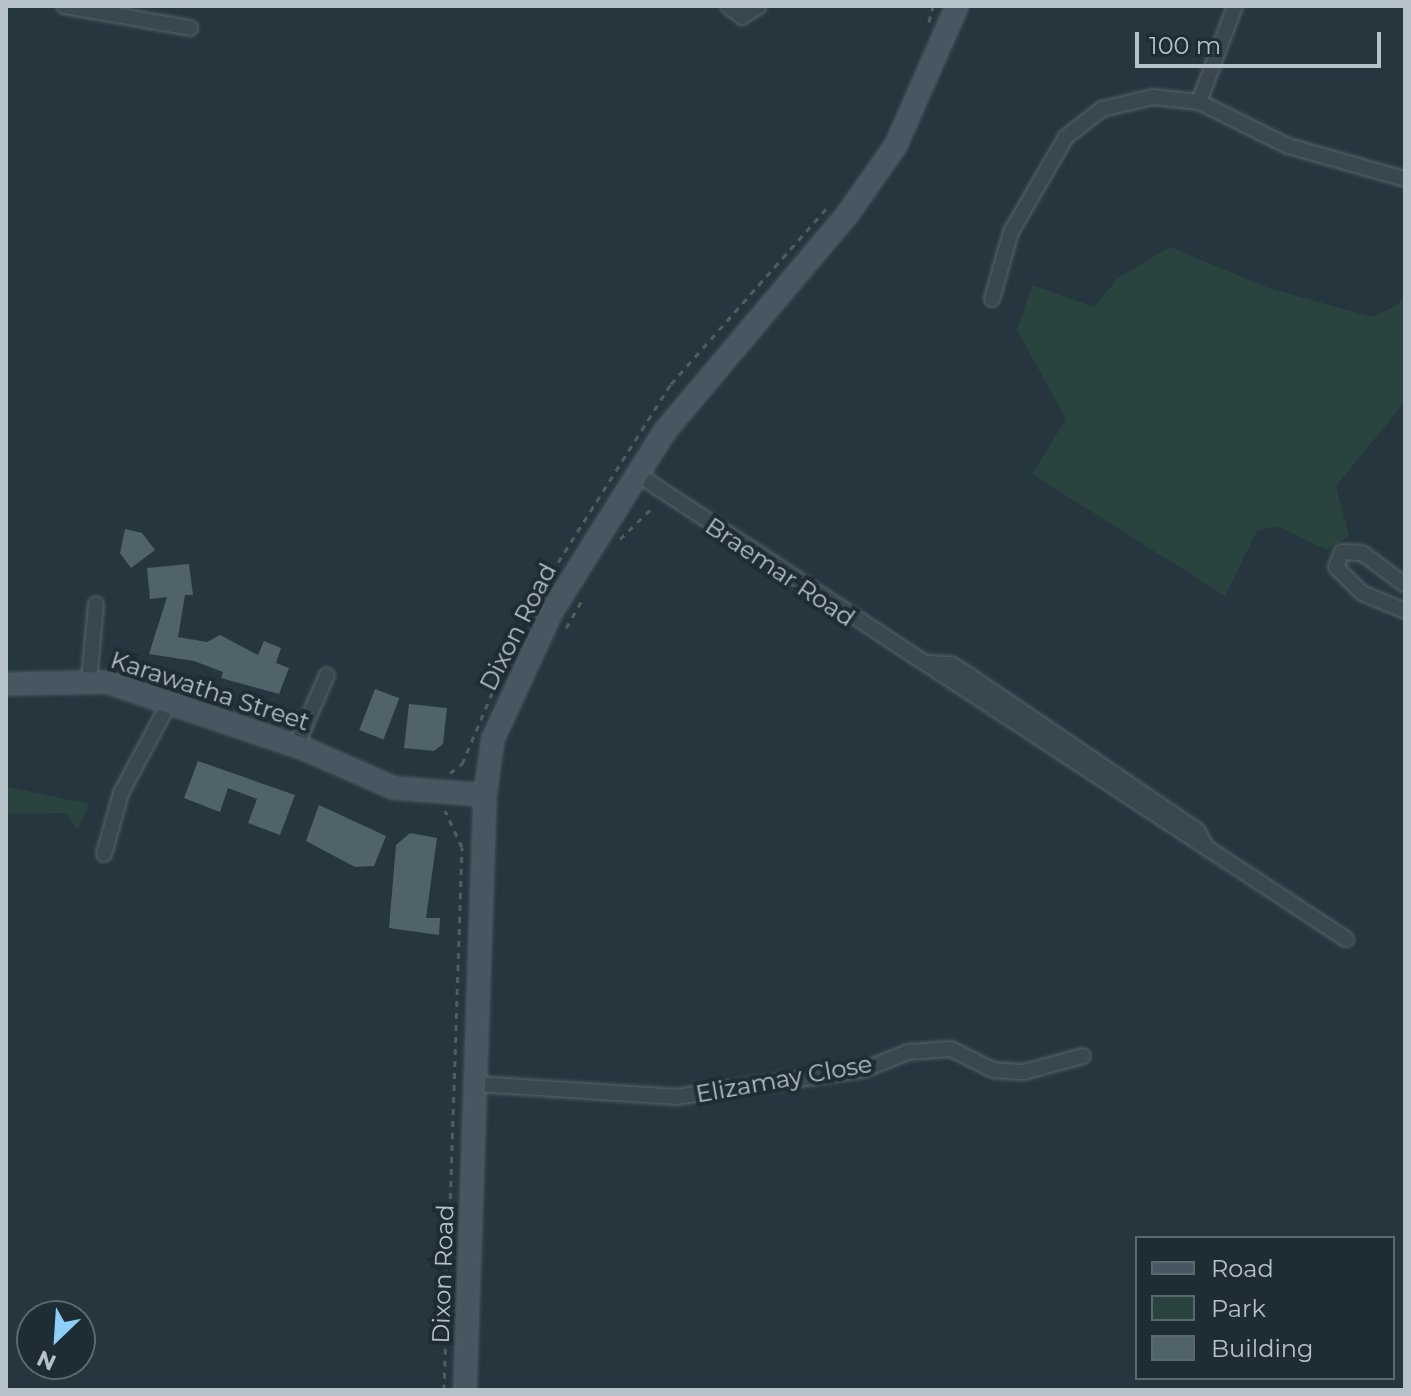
<!DOCTYPE html>
<style>
body{margin:0}
#map{position:relative;width:1411px;height:1396px;overflow:hidden;background:#25363e;font-family:Montserrat,sans-serif}
div>[style]{position:absolute}
[style*='--x']{left:calc(var(--x)*1px);top:calc(var(--y)*1px);width:calc(var(--w)*1px);rotate:calc(var(--a)*1deg)}
.green>*{inset:0;background:#2a433e}
.building>*{inset:0;background:#50636b;transform-origin:0 0}
.path>*{height:3px;margin-top:-1.5px;transform-origin:0;background:repeating-linear-gradient(90deg,#49605c 0 6px,transparent 0 12px)}
.roads{filter:drop-shadow(0 0 2px #57656c) drop-shadow(0 0 2px #57656c)}
.street>*{height:14px;margin:-7px;padding:0 7px;transform-origin:7px;border-radius:7px;background:#39474e}
.secondary>*{height:20px;margin:-10px;padding:0 10px;transform-origin:10px;border-radius:10px;background:#475761}
span{translate:-50% -50%;white-space:nowrap;text-align:center;line-height:1.15;-webkit-text-stroke:8px #1e2c33;paint-order:stroke}
.street-label{font-size:24px;color:#b5c2c9}
.frame{position:absolute;inset:0;border:8px solid #b5c2c9;pointer-events:none}
.legend{position:absolute;left:1135px;top:1236px;width:260px;height:144px;box-sizing:border-box;background:#1e2c33;border:2px solid #5a686f;margin:0;padding:10px 14px;list-style:none;font-size:24px;color:#b5c2c9}
.legend li{display:flex;align-items:center;gap:16px;height:40px}
.legend b{width:40px;border:2px solid #5a686f}
.north{position:absolute;left:16px;top:1300px;width:80px;height:80px;box-sizing:border-box;background:#1e2c33;border:2px solid #5a686f;border-radius:50%;rotate:205deg;font-size:22px;font-weight:700;line-height:32px;text-align:center;color:#b5c2c9}
.north::after{content:'';display:block;margin:auto;width:28px;height:36px;background:#8dcff6;clip-path:polygon(50% 0,100% 100%,50% 72%,0 100%)}
.scale{position:absolute;left:1135px;top:32px;width:246px;height:36px;box-sizing:border-box;border:4px solid #b5c2c9;border-top:0;padding-left:10px;font-size:24px;line-height:28px;white-space:nowrap;color:#b5c2c9;-webkit-text-stroke:6px #1e2c33;paint-order:stroke}
</style>
<div id="map">
<div class="green">
<i style="clip-path:polygon(1170px 247px,1266px 287px,1372px 317px,1399px 304px,1405px 291px,1405px 402px,1336px 486px,1349px 536px,1326px 550px,1278px 526px,1257px 531px,1225px 596px,1032px 474px,1066px 419px,1017px 330px,1032px 285px,1094px 307px,1118px 278px)"></i>
<i style="clip-path:polygon(6px 788px,8px 787px,89px 804px,78px 830px,66px 813px,6px 814px)"></i>
</div>
<div class="building">
<i style="clip-path:polygon(125px 529px,142px 533px,155px 550px,131px 568px,120px 553px)"></i>
<i style="clip-path:polygon(189px 564px,193px 595px,185px 595px,178px 637px,207px 642px,220px 635px,258px 655px,264px 641px,281px 648px,276px 663px,289px 668px,279px 694px,221px 678px,223px 672px,194px 661px,149px 654px,167px 597px,150px 599px,147px 568px)"></i>
<i style="left:375px;top:689px;width:26px;height:44px;rotate:21deg"></i>
<i style="clip-path:polygon(409px 704px,447px 708px,443px 744px,434px 751px,404px 748px)"></i>
<i style="clip-path:polygon(198px 761px,295px 795px,280px 835px,248px 823px,257px 799px,228px 788px,220px 812px,184px 798px)"></i>
<i style="clip-path:polygon(319px 805px,386px 836px,374px 866px,355px 867px,306px 841px)"></i>
<i style="clip-path:polygon(410px 833px,437px 838px,426px 918px,440px 918px,439px 935px,389px 928px,396px 845px)"></i>
</div>
<div class="path">
<i style="--x:929;--y:22;--w:16;--a:-76"></i>
<i style="--x:620;--y:539;--w:47;--a:-44.1"></i>
<i style="--x:566;--y:628;--w:32;--a:-60"></i>
<i style="--x:450;--y:773;--w:15;--a:-37"></i>
<i style="--x:462;--y:764;--w:164;--a:-67"></i>
<i style="--x:526;--y:613;--w:271;--a:-57.7"></i>
<i style="--x:671;--y:384;--w:234;--a:-48.5"></i>
<i style="--x:444;--y:1390;--w:543;--a:-88.1"></i>
<i style="--x:462;--y:847;--w:40;--a:-115"></i>
</div>
<div class="roads">
<div class="street">
<i style="--x:64;--y:6;--w:128;--a:9.9"></i>
<i style="--x:728;--y:6;--w:18;--a:38"></i>
<i style="--x:742;--y:17;--w:20;--a:-33"></i>
<i style="--x:1199;--y:102;--w:103;--a:-69.4"></i>
<i style="--x:992;--y:299;--w:70;--a:-74.2"></i>
<i style="--x:1011;--y:232;--w:110;--a:-59.9"></i>
<i style="--x:1066;--y:137;--w:46;--a:-37.9"></i>
<i style="--x:1102;--y:109;--w:52;--a:-13.2"></i>
<i style="--x:1153;--y:97;--w:46;--a:6.2"></i>
<i style="--x:1199;--y:102;--w:99;--a:26.3"></i>
<i style="--x:1288;--y:146;--w:122;--a:15.8"></i>
<i style="--x:637;--y:474;--w:848;--a:33.26"></i>
<i style="--x:1405;--y:585;--w:54;--a:-143.3"></i>
<i style="--x:1362;--y:553;--w:20;--a:-177"></i>
<i style="--x:1342;--y:552;--w:16;--a:112"></i>
<i style="--x:1336;--y:567;--w:37;--a:45"></i>
<i style="--x:1362;--y:593;--w:47;--a:22.7"></i>
<i style="--x:926;--y:663;--w:25;--a:2"></i>
<i style="--x:951;--y:664;--w:22;--a:32"></i>
<i style="--x:970;--y:676;--w:274;--a:34.2"></i>
<i style="--x:1197;--y:830;--w:21;--a:61"></i>
<i style="--x:89;--y:680;--w:76;--a:-84.7"></i>
<i style="--x:296;--y:746;--w:77;--a:-66.4"></i>
<i style="--x:104;--y:854;--w:63;--a:-74.4"></i>
<i style="--x:121;--y:793;--w:100;--a:-61.9"></i>
<i style="--x:476;--y:1084;--w:199;--a:3.7"></i>
<i style="--x:675;--y:1097;--w:190;--a:-8.2"></i>
<i style="--x:863;--y:1070;--w:48;--a:-21.8"></i>
<i style="--x:908;--y:1052;--w:43;--a:-4"></i>
<i style="--x:951;--y:1049;--w:47;--a:26.6"></i>
<i style="--x:993;--y:1070;--w:31;--a:4"></i>
<i style="--x:1024;--y:1072;--w:61;--a:-15.2"></i>
</div>
<div class="secondary">
<i style="--x:6;--y:684;--w:101;--a:-1.1"></i>
<i style="--x:107;--y:682;--w:209;--a:18.7"></i>
<i style="--x:305;--y:749;--w:97;--a:23.7"></i>
<i style="--x:394;--y:788;--w:91;--a:4.4"></i>
<i style="--x:465;--y:1390;--w:595;--a:-88.07"></i>
<i style="--x:485;--y:795;--w:57;--a:-81.9"></i>
<i style="--x:493;--y:739;--w:141;--a:-65.3"></i>
<i style="--x:552;--y:611;--w:213;--a:-57.9"></i>
<i style="--x:665;--y:431;--w:282;--a:-49.9"></i>
<i style="--x:847;--y:215;--w:85;--a:-55"></i>
<i style="--x:896;--y:145;--w:152;--a:-66.3"></i>
</div>
</div>
<div class="street-label">
<span style="left:780px;top:572px;rotate:34deg">Braemar Road</span>
<span style="left:518px;top:627px;rotate:-63deg">Dixon Road</span>
<span style="left:210px;top:691px;rotate:18deg">Karawatha Street</span>
<span style="left:784px;top:1079px;rotate:-10deg">Elizamay Close</span>
<span style="left:443px;top:1274px;rotate:-88deg">Dixon Road</span>
</div>
<div class="frame"></div>
<ul class="legend">
<li><b style="height:10px;background:#475761"></b>Road</li>
<li><b style="height:22px;background:#2a433e"></b>Park</li>
<li><b style="height:22px;background:#50636b"></b>Building</li>
</ul>
<div class="north">N</div>
<div class="scale">100 m</div>
</div>
